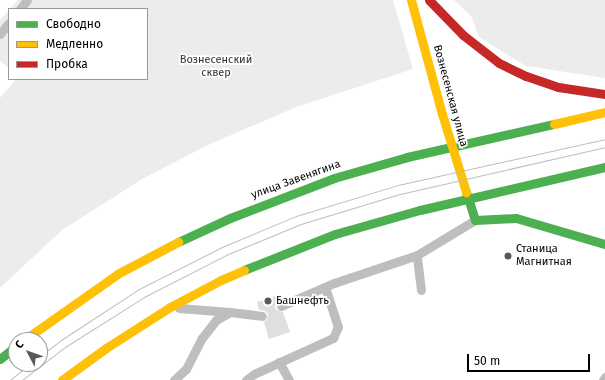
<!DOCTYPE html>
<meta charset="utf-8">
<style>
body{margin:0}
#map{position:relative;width:605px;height:380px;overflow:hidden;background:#fff;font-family:"Fira Sans",sans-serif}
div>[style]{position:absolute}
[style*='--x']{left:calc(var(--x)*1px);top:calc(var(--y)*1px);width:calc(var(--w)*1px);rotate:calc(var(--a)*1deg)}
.green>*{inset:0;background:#ececec}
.building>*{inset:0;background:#dfdfdf}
.lane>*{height:9px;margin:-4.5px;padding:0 4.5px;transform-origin:4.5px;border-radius:4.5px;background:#bebebe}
.fast>*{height:9px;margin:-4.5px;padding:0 4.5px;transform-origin:4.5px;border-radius:4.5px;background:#4caf50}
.slow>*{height:9px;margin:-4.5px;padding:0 4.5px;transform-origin:4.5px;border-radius:4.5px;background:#ffc107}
.jam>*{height:9px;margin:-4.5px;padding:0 4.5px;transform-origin:4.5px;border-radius:4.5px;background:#c62828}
.tram>*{height:1px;margin:-0.5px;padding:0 0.5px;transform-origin:0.5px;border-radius:0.5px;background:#bebebe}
.dots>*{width:11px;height:11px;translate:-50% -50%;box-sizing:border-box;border:2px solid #fff;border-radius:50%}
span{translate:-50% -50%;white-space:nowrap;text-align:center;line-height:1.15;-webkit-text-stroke:3.5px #fff;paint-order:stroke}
.park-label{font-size:11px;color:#333}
.street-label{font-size:11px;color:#000}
.poi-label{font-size:11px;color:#000}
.left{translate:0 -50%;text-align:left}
.legend{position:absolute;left:8px;top:8px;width:140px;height:72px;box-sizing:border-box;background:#fff;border:1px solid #999;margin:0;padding:5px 7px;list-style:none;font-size:12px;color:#000}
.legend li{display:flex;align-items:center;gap:8px;height:20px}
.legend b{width:20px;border:1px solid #999}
.north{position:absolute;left:8px;top:332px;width:40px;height:40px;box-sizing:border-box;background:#fff;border:1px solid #999;border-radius:50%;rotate:311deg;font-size:11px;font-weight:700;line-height:16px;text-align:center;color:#000}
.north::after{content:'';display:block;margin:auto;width:14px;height:18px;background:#595959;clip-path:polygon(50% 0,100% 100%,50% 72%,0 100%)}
.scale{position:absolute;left:467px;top:354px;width:123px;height:18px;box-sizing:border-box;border:2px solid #000;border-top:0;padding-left:5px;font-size:12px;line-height:14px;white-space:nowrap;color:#000;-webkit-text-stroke:3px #fff;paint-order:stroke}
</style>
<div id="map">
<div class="green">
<i style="clip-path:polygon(18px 0,393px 0,413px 69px,296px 107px,206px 146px,144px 178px,62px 230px,0 288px,0 98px,16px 79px,147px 79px,147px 9px,10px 9px)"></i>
<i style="clip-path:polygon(454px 0,605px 0,605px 78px,526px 66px,479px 37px,471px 16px)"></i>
<i style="clip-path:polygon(9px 10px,9px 68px,0 61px,0 20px)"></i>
</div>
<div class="building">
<i style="clip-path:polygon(278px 295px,279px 300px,276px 303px,275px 308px,278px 311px,283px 312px,290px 332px,269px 339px,264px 322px,267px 319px,268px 314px,265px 311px,259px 310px,257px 302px)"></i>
</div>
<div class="lane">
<i style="--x:20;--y:9;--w:11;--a:-52"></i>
<i style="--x:0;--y:34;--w:14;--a:-51"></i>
<i style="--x:421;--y:290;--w:35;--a:-97"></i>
<i style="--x:417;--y:255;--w:68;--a:-31.1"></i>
<i style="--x:281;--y:306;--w:58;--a:-23.5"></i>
<i style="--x:334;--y:283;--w:88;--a:-18.6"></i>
<i style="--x:179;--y:308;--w:51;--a:4.5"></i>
<i style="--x:279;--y:362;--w:21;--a:61"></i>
<i style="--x:174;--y:380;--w:16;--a:-43"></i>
<i style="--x:186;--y:369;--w:35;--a:-63"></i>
<i style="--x:202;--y:338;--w:23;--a:-52"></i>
<i style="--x:216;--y:320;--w:16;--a:-30"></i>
<i style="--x:230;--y:312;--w:32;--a:7"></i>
<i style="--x:246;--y:380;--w:10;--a:-37"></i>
<i style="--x:254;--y:374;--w:87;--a:-24.5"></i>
<i style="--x:333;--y:338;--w:12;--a:-66"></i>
<i style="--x:338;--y:327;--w:42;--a:-108"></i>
<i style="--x:603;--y:380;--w:4;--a:-56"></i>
</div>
<div class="fast">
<i style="--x:466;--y:192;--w:29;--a:72"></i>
<i style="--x:475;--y:220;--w:41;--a:-2.8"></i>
<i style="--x:516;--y:218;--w:93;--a:16.3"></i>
<i style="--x:178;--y:242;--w:57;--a:-24.8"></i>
<i style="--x:230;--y:218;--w:111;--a:-21"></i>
<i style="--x:334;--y:178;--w:76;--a:-16"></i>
<i style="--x:407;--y:157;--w:151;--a:-12.7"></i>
<i style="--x:244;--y:270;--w:98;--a:-21.6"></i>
<i style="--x:335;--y:234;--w:88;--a:-15.8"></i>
<i style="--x:420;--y:210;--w:190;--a:-13.1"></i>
<i style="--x:0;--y:359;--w:21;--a:-39"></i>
</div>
<div class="slow">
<i style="--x:411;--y:0;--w:118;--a:74.8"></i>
<i style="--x:442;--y:114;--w:82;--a:72.9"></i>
<i style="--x:554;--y:124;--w:52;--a:-13.2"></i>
<i style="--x:24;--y:340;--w:116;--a:-35.2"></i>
<i style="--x:119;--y:273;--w:67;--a:-27.7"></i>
<i style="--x:62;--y:380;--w:54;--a:-36"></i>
<i style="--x:106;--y:348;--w:76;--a:-32.6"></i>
<i style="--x:170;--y:307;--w:58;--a:-27.9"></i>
<i style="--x:221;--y:280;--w:25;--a:-23"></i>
</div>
<div class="jam">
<i style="--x:429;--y:0;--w:49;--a:45.8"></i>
<i style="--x:463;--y:35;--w:46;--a:37.9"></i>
<i style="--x:499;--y:63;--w:30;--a:26"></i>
<i style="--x:526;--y:76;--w:34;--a:19"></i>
<i style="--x:558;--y:87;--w:48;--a:8.5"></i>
</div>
<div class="tram">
<i style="--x:40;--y:356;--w:26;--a:-37"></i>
<i style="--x:61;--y:340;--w:93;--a:-33.2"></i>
<i style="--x:139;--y:289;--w:93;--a:-26.8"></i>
<i style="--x:222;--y:247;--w:80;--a:-22.7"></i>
<i style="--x:296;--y:216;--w:107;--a:-16.9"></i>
<i style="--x:398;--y:185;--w:212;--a:-12.5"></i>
<i style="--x:10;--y:380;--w:26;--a:-39"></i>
<i style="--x:22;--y:380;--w:54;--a:-37.5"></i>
<i style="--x:65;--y:347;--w:93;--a:-32.3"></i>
<i style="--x:144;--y:297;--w:92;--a:-27.1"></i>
<i style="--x:226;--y:255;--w:81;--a:-22.5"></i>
<i style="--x:301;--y:224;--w:103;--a:-16.9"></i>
<i style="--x:400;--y:194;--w:210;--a:-12.9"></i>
</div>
<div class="dots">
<i style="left:508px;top:256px;background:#595959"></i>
<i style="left:268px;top:301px;background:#595959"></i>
</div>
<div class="park-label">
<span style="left:216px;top:67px">Вознесенский<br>cквер</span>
</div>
<div class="street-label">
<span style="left:450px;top:96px;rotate:75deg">Вознесенская улица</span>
<span style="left:296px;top:180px;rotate:-20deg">улица Завенягина</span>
</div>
<div class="poi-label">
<span class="left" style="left:516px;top:256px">Станица<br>Магнитная</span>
<span class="left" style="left:276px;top:301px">Башнефть</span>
</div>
<ul class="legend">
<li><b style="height:5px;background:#4caf50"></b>Свободно</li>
<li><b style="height:5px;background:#ffc107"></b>Медленно</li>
<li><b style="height:5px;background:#c62828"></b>Пробка</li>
</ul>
<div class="north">С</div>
<div class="scale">50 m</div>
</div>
